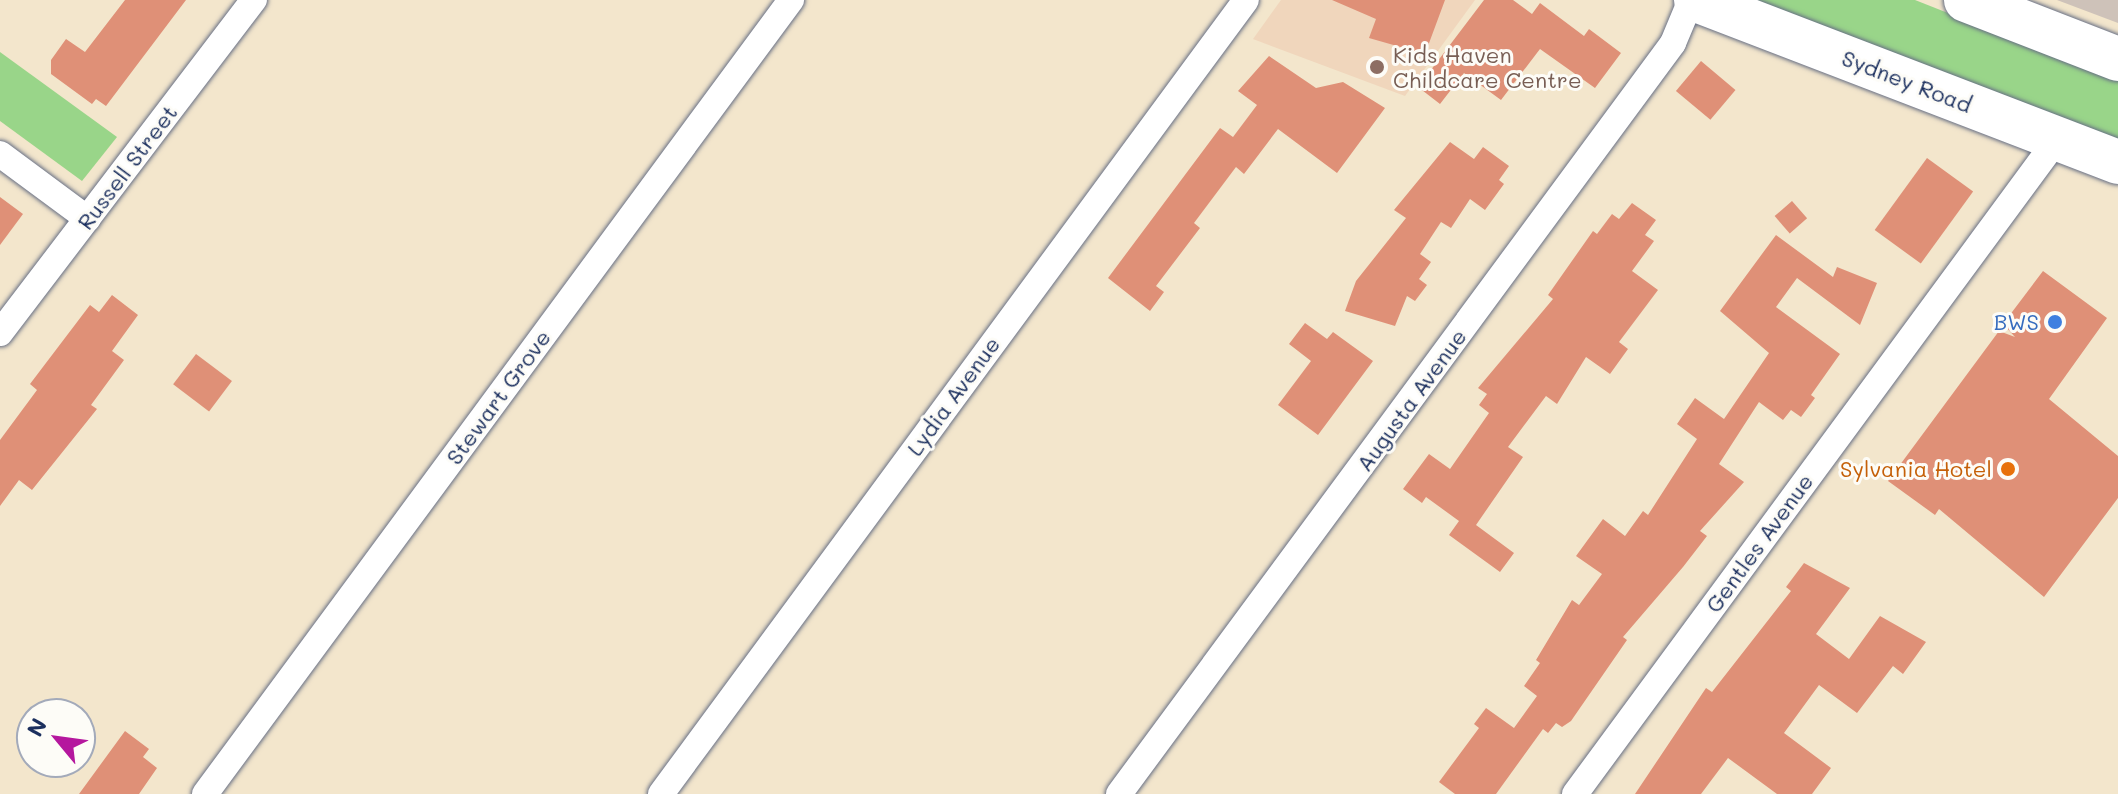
<!DOCTYPE html>
<style>
body{margin:0}
#map{position:relative;width:2118px;height:794px;overflow:hidden;background:#f3e6cc;font-family:Mali,sans-serif}
div>[style]{position:absolute}
[style*='--x']{left:calc(var(--x)*1px);top:calc(var(--y)*1px);width:calc(var(--w)*1px);rotate:calc(var(--a)*1deg)}
.built>*{inset:0;background:#f0d6bc}
.industrial>*{inset:0;background:#cec2b9}
.green>*{inset:0;background:#99d589}
.building>*{inset:0;background:#df9077;transform-origin:0 0}
.roads{filter:drop-shadow(0 0 2px #676f84) drop-shadow(0 0 2px #676f84)}
.minor>*{height:26px;margin:-13px;padding:0 13px;transform-origin:13px;border-radius:13px;background:#fff}
.trunk>*{height:44px;margin:-22px;padding:0 22px;transform-origin:22px;border-radius:22px;background:#fff}
.dots>*{width:22px;height:22px;translate:-50% -50%;box-sizing:border-box;border:4px solid #fdfcf7;border-radius:50%}
span{translate:-50% -50%;white-space:nowrap;text-align:center;line-height:1.15;-webkit-text-stroke:6px #fdfcf7;paint-order:stroke}
.education-label{font-size:22px;color:#785e54}
.left{translate:0 -50%;text-align:left}
.street-label{font-size:22px;color:#1b2f5e}
.shop-label{font-size:22px;color:#366cbe}
.right{translate:-100% -50%;text-align:right}
.food-label{font-size:22px;color:#c56008}
.north{position:absolute;left:16px;top:698px;width:80px;height:80px;box-sizing:border-box;background:#fdfcf7;border:2px solid #a3aaba;border-radius:50%;rotate:299deg;font-size:22px;font-weight:700;line-height:32px;text-align:center;color:#1b2f5e}
.north::after{content:'';display:block;margin:auto;width:28px;height:36px;background:#b5179e;clip-path:polygon(50% 0,100% 100%,50% 72%,0 100%)}
</style>
<div id="map">
<div class="built">
<i style="clip-path:polygon(1281px 0,1475px 0,1405px 96px,1253px 39px)"></i>
</div>
<div class="industrial">
<i style="clip-path:polygon(2057px 0,2118px 0,2118px 23px)"></i>
</div>
<div class="green">
<i style="clip-path:polygon(1754px 0,1915px 0,2118px 80px,2118px 141px)"></i>
<i style="clip-path:polygon(0 52px,117px 137px,82px 181px,0 121px)"></i>
</div>
<div class="building">
<i style="clip-path:polygon(125px 0,186px 0,106px 106px,96px 99px,92px 104px,51px 74px,51px 60px,66px 39px,85px 52px)"></i>
<i style="clip-path:polygon(1332px 0,1445px 0,1425px 54px,1369px 38px,1376px 19px)"></i>
<i style="clip-path:polygon(1484px 0,1513px 0,1532px 14px,1540px 3px,1584px 36px,1589px 29px,1621px 53px,1595px 88px,1540px 49px,1501px 100px,1464px 73px,1440px 104px,1418px 87px)"></i>
<i style="clip-path:polygon(1269px 56px,1316px 88px,1343px 82px,1385px 108px,1337px 173px,1278px 129px,1244px 174px,1236px 167px,1194px 223px,1200px 228px,1156px 286px,1164px 292px,1150px 311px,1108px 278px,1220px 128px,1233px 137px,1257px 105px,1238px 91px)"></i>
<i style="left:1701px;top:61px;width:45px;height:39px;rotate:40deg"></i>
<i style="clip-path:polygon(1450px 142px,1474px 159px,1483px 147px,1509px 166px,1499px 180px,1504px 184px,1485px 210px,1470px 199px,1451px 228px,1441px 222px,1420px 254px,1431px 262px,1419px 279px,1427px 285px,1415px 301px,1407px 296px,1395px 326px,1345px 311px,1356px 281px,1406px 218px,1394px 210px)"></i>
<i style="left:1927px;top:158px;width:57px;height:89px;rotate:36deg"></i>
<i style="clip-path:polygon(0 197px,23px 214px,0 245px)"></i>
<i style="left:1792px;top:201px;width:23px;height:23px;rotate:49deg"></i>
<i style="clip-path:polygon(1632px 203px,1656px 220px,1645px 235px,1654px 241px,1632px 271px,1658px 290px,1619px 342px,1628px 349px,1610px 374px,1586px 357px,1557px 404px,1546px 396px,1508px 447px,1523px 457px,1476px 525px,1514px 553px,1500px 572px,1449px 535px,1459px 521px,1426px 497px,1422px 503px,1403px 489px,1429px 454px,1450px 469px,1489px 413px,1479px 405px,1487px 394px,1478px 388px,1553px 299px,1548px 295px,1593px 231px,1597px 234px,1612px 214px,1619px 219px)"></i>
<i style="clip-path:polygon(1776px 235px,1833px 277px,1837px 267px,1877px 283px,1860px 325px,1797px 278px,1776px 307px,1840px 354px,1811px 395px,1815px 398px,1801px 417px,1791px 410px,1783px 420px,1759px 402px,1719px 464px,1744px 482px,1700px 531px,1707px 536px,1683px 567px,1623px 637px,1627px 640px,1571px 721px,1562px 727px,1556px 723px,1548px 733px,1543px 729px,1496px 794px,1455px 794px,1439px 782px,1479px 728px,1474px 724px,1486px 708px,1514px 728px,1537px 696px,1524px 686px,1540px 663px,1536px 660px,1572px 600px,1579px 605px,1602px 574px,1576px 556px,1603px 519px,1625px 536px,1643px 511px,1648px 515px,1697px 439px,1677px 424px,1695px 398px,1724px 419px,1769px 353px,1720px 311px)"></i>
<i style="clip-path:polygon(2043px 271px,2107px 318px,2049px 399px,2118px 456px,2118px 498px,2044px 597px,1939px 509px,1935px 515px,1888px 481px,1999px 331px,2015px 337px,2003px 324px)"></i>
<i style="clip-path:polygon(112px 295px,138px 315px,112px 351px,124px 360px,91px 405px,97px 409px,32px 490px,19px 480px,0 506px,0 440px,37px 390px,30px 384px,90px 305px,99px 312px)"></i>
<i style="clip-path:polygon(1305px 323px,1327px 339px,1333px 332px,1373px 361px,1318px 435px,1278px 405px,1311px 361px,1289px 344px)"></i>
<i style="left:196px;top:354px;width:45px;height:38px;rotate:37deg"></i>
<i style="clip-path:polygon(1804px 563px,1850px 588px,1816px 634px,1849px 659px,1880px 616px,1926px 642px,1903px 674px,1893px 666px,1857px 713px,1819px 685px,1784px 733px,1831px 768px,1812px 794px,1777px 794px,1728px 758px,1701px 794px,1635px 794px,1706px 688px,1712px 692px,1791px 591px,1786px 587px)"></i>
<i style="clip-path:polygon(125px 731px,149px 749px,143px 757px,157px 768px,139px 794px,79px 794px)"></i>
</div>
<div class="roads">
<div class="minor">
<i style="--x:0;--y:154;--w:109;--a:36.5"></i>
<i style="--x:0;--y:333;--w:419;--a:-52.7"></i>
<i style="--x:205;--y:794;--w:987;--a:-53.57"></i>
<i style="--x:661;--y:794;--w:986;--a:-53.62"></i>
<i style="--x:1119;--y:794;--w:933;--a:-53.58"></i>
<i style="--x:1673;--y:43;--w:47;--a:-67.3"></i>
<i style="--x:1575;--y:794;--w:815;--a:-53.64"></i>
</div>
<div class="trunk">
<i style="--x:1696;--y:0;--w:452;--a:21"></i>
<i style="--x:1966;--y:0;--w:163;--a:21.2"></i>
</div>
</div>
<div class="dots">
<i style="left:1377px;top:67px;background:#8d6e63"></i>
<i style="left:2055px;top:322px;background:#3f7fe0"></i>
<i style="left:2008px;top:469px;background:#e8710a"></i>
</div>
<div class="education-label">
<span class="left" style="left:1393px;top:67px">Kids Haven<br>Childcare Centre</span>
</div>
<div class="street-label">
<span style="left:1907px;top:81px;rotate:21deg">Sydney Road</span>
<span style="left:127px;top:167px;rotate:-53deg">Russell Street</span>
<span style="left:953px;top:396px;rotate:-54deg">Lydia Avenue</span>
<span style="left:498px;top:397px;rotate:-54deg">Stewart Grove</span>
<span style="left:1411px;top:400px;rotate:-54deg">Augusta Avenue</span>
<span style="left:1759px;top:543px;rotate:-54deg">Gentles Avenue</span>
</div>
<div class="shop-label">
<span class="right" style="left:2039px;top:322px">BWS</span>
</div>
<div class="food-label">
<span class="right" style="left:1992px;top:469px">Sylvania Hotel</span>
</div>
<div class="north">N</div>
</div>
